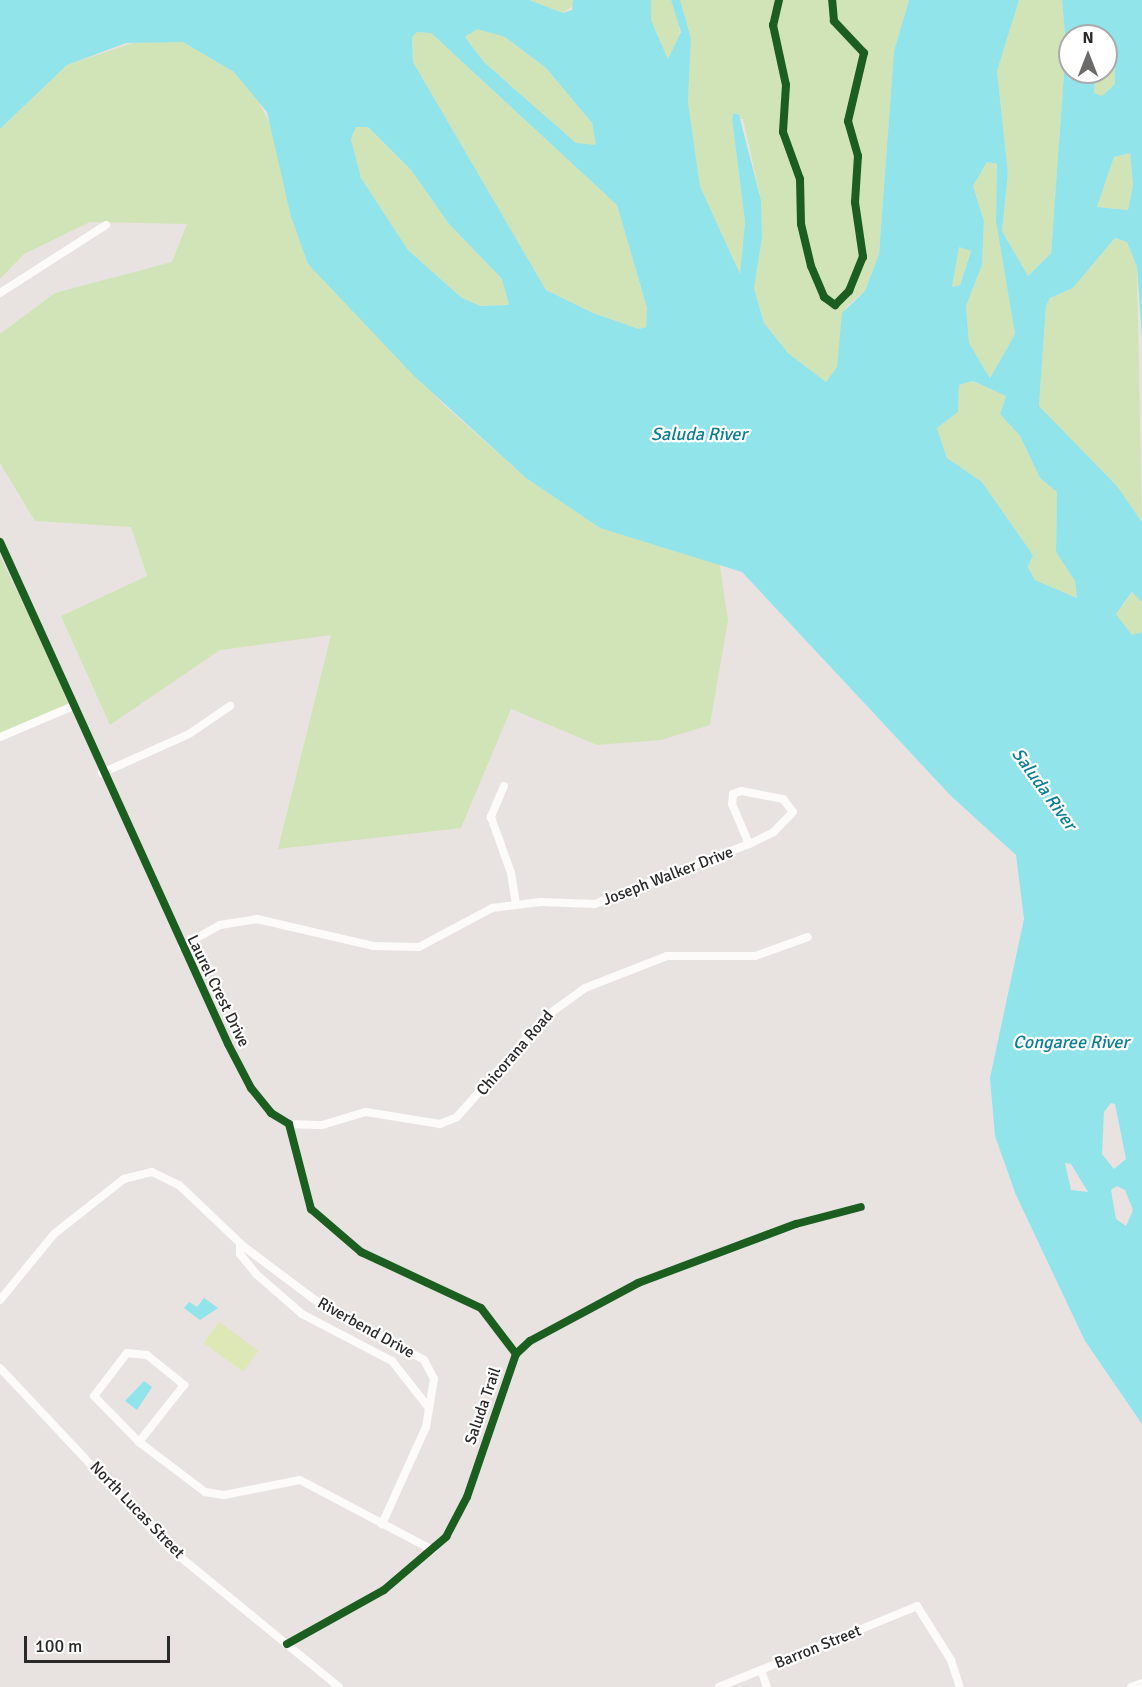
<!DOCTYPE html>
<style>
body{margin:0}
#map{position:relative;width:1142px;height:1687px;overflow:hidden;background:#e8e3e0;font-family:Signika,sans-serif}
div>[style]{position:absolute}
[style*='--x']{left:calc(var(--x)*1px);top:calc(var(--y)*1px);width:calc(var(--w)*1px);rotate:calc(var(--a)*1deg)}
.green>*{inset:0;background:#d1e4b8}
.pitch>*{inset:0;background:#dee7b6;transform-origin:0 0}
.water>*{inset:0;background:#92e4eb}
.minor>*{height:8px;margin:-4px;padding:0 4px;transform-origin:4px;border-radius:4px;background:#fcfbfa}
.cycleway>*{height:8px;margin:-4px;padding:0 4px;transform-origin:4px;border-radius:4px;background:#1b5e20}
span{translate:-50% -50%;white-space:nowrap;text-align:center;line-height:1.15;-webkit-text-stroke:4.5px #fff;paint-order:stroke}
.street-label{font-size:16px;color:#2a2a2a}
.water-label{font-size:18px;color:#0c7f96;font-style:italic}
.north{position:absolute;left:1058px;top:24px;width:60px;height:60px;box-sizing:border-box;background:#fff;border:2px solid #aaa;border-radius:50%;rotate:0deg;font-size:16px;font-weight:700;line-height:24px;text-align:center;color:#2a2a2a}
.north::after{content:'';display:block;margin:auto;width:21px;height:27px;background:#6c6b6a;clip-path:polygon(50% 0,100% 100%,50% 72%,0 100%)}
.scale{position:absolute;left:24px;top:1636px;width:146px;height:27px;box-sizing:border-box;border:3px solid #2a2a2a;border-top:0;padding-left:8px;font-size:18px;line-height:21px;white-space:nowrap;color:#2a2a2a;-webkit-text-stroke:4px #fff;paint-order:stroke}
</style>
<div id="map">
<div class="green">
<i style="clip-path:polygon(529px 0,573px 0,574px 5px,563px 13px)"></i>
<i style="clip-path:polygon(651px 0,671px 0,679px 20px,680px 39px,668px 59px,651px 20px)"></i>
<i style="clip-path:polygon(680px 0,909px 0,894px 51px,879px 254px,865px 291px,846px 307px,837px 367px,826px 382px,788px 353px,764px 323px,754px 288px,762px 238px,761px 200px,743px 119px,732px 119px,745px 222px,740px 274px,700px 186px,688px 102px,691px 38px)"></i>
<i style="clip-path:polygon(1019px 0,1062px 0,1066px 46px,1051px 253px,1028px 276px,1002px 231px,1008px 173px,997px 71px)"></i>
<i style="clip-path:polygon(477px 28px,505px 37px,546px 68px,592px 123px,596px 145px,588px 149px,576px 143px,484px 62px,465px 37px)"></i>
<i style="clip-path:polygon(417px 32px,431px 33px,617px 205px,647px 308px,646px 327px,639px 329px,593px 313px,546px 290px,413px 62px,412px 36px)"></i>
<i style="clip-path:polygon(148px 38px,183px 42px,234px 72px,253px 90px,275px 134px,291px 217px,308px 264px,445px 406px,526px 478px,600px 528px,719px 560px,728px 620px,710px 725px,661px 740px,597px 745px,511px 709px,461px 828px,278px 849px,331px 635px,220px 650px,110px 725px,61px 616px,147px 576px,131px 527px,35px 521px,0 463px,0 334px,55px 293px,172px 262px,187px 224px,90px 222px,24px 254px,0 279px,0 129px,67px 65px)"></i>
<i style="clip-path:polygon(1106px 43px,1115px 56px,1115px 84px,1102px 97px,1094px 93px,1095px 72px,1106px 72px)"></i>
<i style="clip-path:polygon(356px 127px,368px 127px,411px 170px,449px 224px,502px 279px,509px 305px,481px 306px,462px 298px,408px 250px,361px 178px,351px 139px)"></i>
<i style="clip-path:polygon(1130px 153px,1133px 185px,1128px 210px,1097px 207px,1114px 157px)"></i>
<i style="clip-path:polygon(987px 162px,997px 164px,996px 222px,1015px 334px,990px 378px,969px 343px,966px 306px,982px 265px,984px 221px,973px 186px)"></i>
<i style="clip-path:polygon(1115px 238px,1127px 242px,1137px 267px,1142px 522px,1117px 486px,1039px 406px,1046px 306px,1050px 298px,1073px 288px)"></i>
<i style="clip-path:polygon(959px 247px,971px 250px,960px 285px,951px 287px)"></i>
<i style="clip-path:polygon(973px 381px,1006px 396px,1000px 414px,1020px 436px,1040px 478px,1057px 492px,1056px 552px,1075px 581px,1077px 598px,1035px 580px,1028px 567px,1033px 555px,982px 482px,947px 458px,937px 428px,958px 412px,959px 385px)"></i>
<i style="clip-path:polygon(0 556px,74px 709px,0 736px)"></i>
<i style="clip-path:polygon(1133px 592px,1142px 602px,1142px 632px,1132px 635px,1116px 614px)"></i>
</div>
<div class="pitch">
<i style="left:219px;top:1322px;width:49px;height:26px;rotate:36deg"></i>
</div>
<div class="water">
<i style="clip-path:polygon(evenodd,0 0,529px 0,563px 13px,572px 10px,573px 0,651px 0,651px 20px,668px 59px,681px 32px,671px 0,680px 0,691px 38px,688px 102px,700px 186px,740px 274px,745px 222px,732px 119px,734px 113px,739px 115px,761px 200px,762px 238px,754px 288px,764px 323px,788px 353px,826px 382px,837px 367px,842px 313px,865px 291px,879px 254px,894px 51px,909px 0,1019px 0,997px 71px,1008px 173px,1002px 231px,1028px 276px,1051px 253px,1066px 46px,1062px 0,1142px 0,1142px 338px,1137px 267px,1127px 242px,1115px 238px,1073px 288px,1050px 298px,1046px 306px,1039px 406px,1117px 486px,1142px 522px,1142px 602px,1132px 592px,1116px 614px,1132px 635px,1142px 632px,1142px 1424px,1085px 1341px,1016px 1195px,995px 1136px,990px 1078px,1024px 919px,1016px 855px,951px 796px,742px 572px,600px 528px,526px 478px,413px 375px,308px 264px,291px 217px,267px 112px,234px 72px,183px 42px,126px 43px,67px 65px,0 129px,0 0,477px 29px,505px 37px,546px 68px,592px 123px,596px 145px,576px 143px,484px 62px,465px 37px,477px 29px,0 0,417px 32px,431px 33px,617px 205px,647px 308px,646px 327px,639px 329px,593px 313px,546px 290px,413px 62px,412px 37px,417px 32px,0 0,1070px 36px,1106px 36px,1115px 56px,1115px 84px,1102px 96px,1094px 93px,1095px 72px,1070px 72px,1070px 36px,0 0,356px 127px,368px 127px,411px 170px,449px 224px,502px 279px,509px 305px,481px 306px,462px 298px,408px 250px,361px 178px,351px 139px,356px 127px,0 0,1130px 153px,1133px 185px,1128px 210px,1097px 207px,1114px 157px,1130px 153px,0 0,987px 162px,997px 164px,996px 222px,1015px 334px,990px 378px,969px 343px,966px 306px,982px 265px,984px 221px,973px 186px,987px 162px,0 0,959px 247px,971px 251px,960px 285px,952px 287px,959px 247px,0 0,973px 381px,1006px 396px,1000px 414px,1020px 436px,1040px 478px,1057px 492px,1056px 552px,1075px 581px,1077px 598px,1035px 580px,1028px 567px,1033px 555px,982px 482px,947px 458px,937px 428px,958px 412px,959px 385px,973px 381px,0 0,1111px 1103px,1115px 1104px,1126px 1159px,1114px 1169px,1102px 1154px,1104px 1112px,1111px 1103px,0 0,1065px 1163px,1071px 1164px,1088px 1192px,1071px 1190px,1065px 1163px,0 0,1117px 1186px,1125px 1190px,1133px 1210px,1126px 1226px,1116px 1219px,1114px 1208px,1111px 1190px,1117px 1186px)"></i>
<i style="clip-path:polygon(204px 1298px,218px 1308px,200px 1320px,184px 1308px,189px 1302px,197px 1307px)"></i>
<i style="clip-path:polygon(144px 1381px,152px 1387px,137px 1410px,125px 1401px)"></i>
</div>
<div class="minor">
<i style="--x:0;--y:293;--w:126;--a:-32.7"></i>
<i style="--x:0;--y:542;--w:551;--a:65.57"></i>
<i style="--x:228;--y:1044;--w:50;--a:62.4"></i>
<i style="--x:251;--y:1088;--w:32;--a:51"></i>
<i style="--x:271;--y:1113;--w:21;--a:31"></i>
<i style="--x:289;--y:1124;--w:88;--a:75.5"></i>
<i style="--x:311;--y:1209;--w:66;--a:40.7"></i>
<i style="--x:361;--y:1252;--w:132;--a:25"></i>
<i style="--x:481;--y:1308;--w:58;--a:52.7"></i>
<i style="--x:0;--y:737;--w:77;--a:-22.9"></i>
<i style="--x:102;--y:773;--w:95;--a:-24.1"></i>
<i style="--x:189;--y:734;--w:50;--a:-34.3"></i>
<i style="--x:504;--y:786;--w:34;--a:113"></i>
<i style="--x:491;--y:817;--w:59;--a:70.3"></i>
<i style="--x:511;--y:873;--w:30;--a:81"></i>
<i style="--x:741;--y:791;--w:43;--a:10.8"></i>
<i style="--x:783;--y:799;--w:16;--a:52"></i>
<i style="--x:793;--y:812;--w:28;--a:134"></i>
<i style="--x:774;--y:832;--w:28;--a:154"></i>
<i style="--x:749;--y:844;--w:43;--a:-113"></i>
<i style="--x:732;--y:804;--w:10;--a:-84"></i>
<i style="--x:733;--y:794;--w:9;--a:-21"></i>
<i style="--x:182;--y:946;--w:43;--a:-28.9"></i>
<i style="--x:220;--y:925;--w:37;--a:-9"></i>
<i style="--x:257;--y:919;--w:119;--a:13.1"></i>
<i style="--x:373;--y:946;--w:46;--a:1.2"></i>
<i style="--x:419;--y:947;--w:83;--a:-28.1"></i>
<i style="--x:492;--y:908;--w:49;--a:-7"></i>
<i style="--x:541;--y:902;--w:54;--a:2.1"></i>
<i style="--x:595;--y:904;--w:165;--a:-21.3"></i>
<i style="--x:289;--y:1124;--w:33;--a:2"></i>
<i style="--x:322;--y:1125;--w:46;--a:-16.5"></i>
<i style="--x:366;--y:1112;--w:75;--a:9.2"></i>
<i style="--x:440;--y:1124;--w:18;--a:-22"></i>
<i style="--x:457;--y:1117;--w:133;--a:-48.7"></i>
<i style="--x:545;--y:1017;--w:49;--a:-35.9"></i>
<i style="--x:585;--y:988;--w:88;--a:-21.3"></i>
<i style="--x:667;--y:956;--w:88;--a:0"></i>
<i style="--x:755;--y:956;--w:56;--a:-19.7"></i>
<i style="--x:240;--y:1243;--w:11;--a:90"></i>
<i style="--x:240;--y:1254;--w:26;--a:51"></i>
<i style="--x:256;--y:1274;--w:61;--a:41"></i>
<i style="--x:302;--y:1314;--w:102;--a:27.6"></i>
<i style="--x:392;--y:1361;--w:60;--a:51.8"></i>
<i style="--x:0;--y:1300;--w:85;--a:-50.7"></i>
<i style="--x:54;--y:1234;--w:89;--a:-38.2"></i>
<i style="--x:124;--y:1179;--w:29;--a:-14"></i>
<i style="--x:152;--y:1172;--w:30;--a:26"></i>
<i style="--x:179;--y:1185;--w:88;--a:43.6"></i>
<i style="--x:243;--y:1246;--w:90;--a:36.9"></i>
<i style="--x:315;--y:1300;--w:124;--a:28.8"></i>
<i style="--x:424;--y:1360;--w:21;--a:62"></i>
<i style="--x:434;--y:1379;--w:49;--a:99.5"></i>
<i style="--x:426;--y:1427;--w:107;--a:114.4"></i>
<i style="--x:127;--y:1353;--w:20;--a:6"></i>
<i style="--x:147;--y:1355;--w:48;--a:39"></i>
<i style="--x:184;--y:1385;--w:73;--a:128.3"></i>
<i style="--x:139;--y:1442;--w:64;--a:-134.4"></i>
<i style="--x:94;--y:1396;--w:54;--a:-52.5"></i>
<i style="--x:0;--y:1368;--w:245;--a:46.8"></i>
<i style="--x:168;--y:1547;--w:221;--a:39.3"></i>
<i style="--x:139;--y:1442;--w:83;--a:37.1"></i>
<i style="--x:205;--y:1492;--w:19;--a:9"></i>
<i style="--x:224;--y:1495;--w:77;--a:-11.2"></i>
<i style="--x:300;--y:1480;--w:150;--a:27.8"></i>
<i style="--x:287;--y:1644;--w:111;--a:-29.1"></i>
<i style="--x:384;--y:1590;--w:82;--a:-40.5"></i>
<i style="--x:446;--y:1537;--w:45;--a:-62.3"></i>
<i style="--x:467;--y:1497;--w:151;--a:-71.1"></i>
<i style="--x:516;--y:1354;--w:19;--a:-43"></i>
<i style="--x:530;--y:1341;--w:123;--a:-28.2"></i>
<i style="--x:638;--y:1283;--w:169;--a:-20.5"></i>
<i style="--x:796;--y:1224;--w:67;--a:-14.7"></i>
<i style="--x:761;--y:1670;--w:18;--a:71"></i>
<i style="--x:719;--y:1687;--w:214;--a:-22.2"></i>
<i style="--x:917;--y:1606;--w:64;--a:57.8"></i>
<i style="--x:951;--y:1660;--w:28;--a:72"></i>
<i style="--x:1131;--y:1687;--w:12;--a:-20"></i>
</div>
<div class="cycleway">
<i style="--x:779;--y:0;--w:26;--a:103"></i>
<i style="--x:773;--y:25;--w:61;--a:77.8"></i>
<i style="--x:786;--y:85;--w:47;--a:93.7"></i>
<i style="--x:783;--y:132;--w:50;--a:70.1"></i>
<i style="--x:800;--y:179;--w:45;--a:88.7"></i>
<i style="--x:801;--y:224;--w:43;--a:76.6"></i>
<i style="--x:811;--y:266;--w:34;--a:67"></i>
<i style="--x:824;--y:297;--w:14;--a:36"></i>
<i style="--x:835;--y:305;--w:20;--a:-45"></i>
<i style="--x:849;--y:291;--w:37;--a:-68"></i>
<i style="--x:863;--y:257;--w:56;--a:-98.3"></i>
<i style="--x:855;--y:202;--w:46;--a:-86.3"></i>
<i style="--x:858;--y:156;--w:36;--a:-106"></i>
<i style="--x:848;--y:121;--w:70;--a:-76.8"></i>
<i style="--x:864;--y:53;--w:44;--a:-133.2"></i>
<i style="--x:834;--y:21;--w:21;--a:-95"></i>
<i style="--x:0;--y:542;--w:551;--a:65.57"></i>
<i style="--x:228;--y:1044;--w:50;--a:62.4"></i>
<i style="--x:251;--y:1088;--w:32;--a:51"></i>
<i style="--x:271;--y:1113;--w:21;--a:31"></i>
<i style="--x:289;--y:1124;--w:88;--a:75.5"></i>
<i style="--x:311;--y:1209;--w:66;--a:40.7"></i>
<i style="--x:361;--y:1252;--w:132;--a:25"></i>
<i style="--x:481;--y:1308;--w:58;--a:52.7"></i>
<i style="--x:287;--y:1644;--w:111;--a:-29.1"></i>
<i style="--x:384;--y:1590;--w:82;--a:-40.5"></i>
<i style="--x:446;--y:1537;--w:45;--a:-62.3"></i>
<i style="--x:467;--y:1497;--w:151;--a:-71.1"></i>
<i style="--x:516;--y:1354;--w:19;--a:-43"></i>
<i style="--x:530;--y:1341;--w:123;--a:-28.2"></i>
<i style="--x:638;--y:1283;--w:169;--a:-20.5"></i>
<i style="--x:796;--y:1224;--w:67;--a:-14.7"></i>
</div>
<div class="street-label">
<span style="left:668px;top:876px;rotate:-21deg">Joseph Walker Drive</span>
<span style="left:218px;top:991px;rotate:64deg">Laurel Crest Drive</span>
<span style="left:515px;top:1053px;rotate:-49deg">Chicorana Road</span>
<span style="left:366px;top:1328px;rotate:29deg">Riverbend Drive</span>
<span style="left:483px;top:1406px;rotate:-71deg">Saluda Trail</span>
<span style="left:137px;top:1510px;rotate:46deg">North Lucas Street</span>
<span style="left:818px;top:1647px;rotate:-22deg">Barron Street</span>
</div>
<div class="water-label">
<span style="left:699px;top:434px">Saluda River</span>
<span style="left:1044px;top:789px;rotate:54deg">Saluda River</span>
<span style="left:1071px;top:1042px">Congaree River</span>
</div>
<div class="north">N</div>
<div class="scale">100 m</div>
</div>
